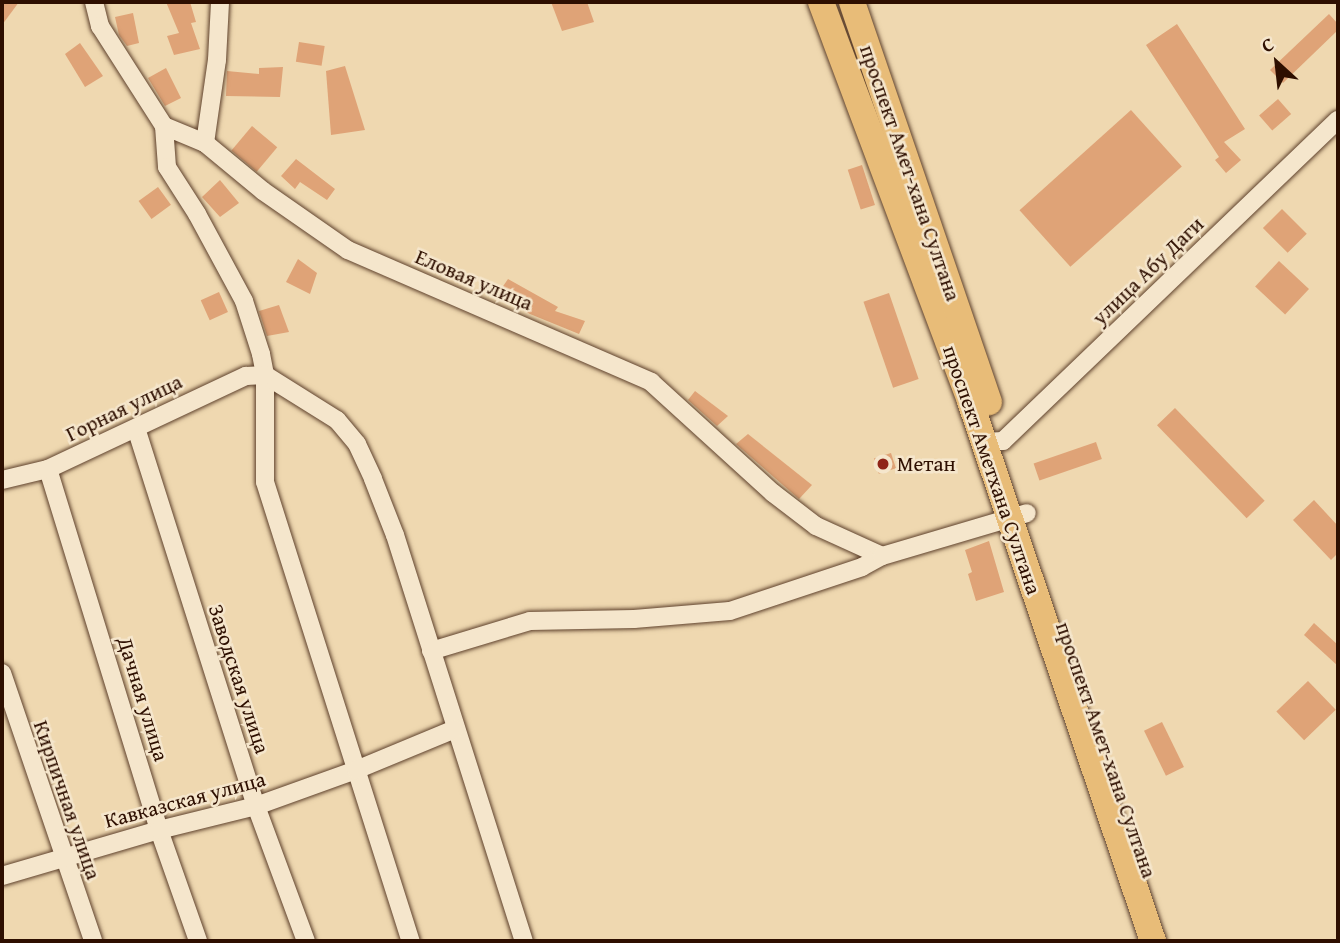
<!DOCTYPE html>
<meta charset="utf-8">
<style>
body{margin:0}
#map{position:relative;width:1340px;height:943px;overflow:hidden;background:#efd8b0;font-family:"Gentium Book Plus",serif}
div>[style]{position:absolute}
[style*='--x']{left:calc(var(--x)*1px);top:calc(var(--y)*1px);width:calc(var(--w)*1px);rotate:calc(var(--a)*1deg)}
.building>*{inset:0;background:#dfa377;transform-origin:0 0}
.roads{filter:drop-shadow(0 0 2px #5e412c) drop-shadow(0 0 2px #5e412c)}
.street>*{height:18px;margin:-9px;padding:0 9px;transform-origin:9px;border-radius:9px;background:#f5e6cc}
.primary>*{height:26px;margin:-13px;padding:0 13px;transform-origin:13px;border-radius:13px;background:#e8bc78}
.dots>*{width:19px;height:19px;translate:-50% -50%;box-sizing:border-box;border:4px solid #f5e6cc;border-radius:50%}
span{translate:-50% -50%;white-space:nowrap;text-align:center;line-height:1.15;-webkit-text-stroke:5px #f5e6cc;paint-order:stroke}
.street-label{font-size:21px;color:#2e0f00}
.poi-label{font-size:21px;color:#2e0f00}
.left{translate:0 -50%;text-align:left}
.frame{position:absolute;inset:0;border:4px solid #2e0f00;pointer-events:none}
.north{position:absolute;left:1242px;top:28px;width:70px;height:70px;-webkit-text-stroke:5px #f5e6cc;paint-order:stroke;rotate:333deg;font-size:19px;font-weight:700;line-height:28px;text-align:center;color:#2e0f00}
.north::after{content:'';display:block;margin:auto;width:24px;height:32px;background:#2e0f00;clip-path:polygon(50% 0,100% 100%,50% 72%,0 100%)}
</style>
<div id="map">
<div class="building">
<i style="clip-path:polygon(2px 2px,19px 2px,2px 25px)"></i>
<i style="clip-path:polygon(166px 2px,190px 2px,196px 22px,191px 23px,200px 49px,174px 55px,167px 36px,179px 33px)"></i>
<i style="clip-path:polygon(551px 2px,587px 2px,594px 22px,562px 31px)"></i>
<i style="clip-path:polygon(133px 13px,139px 43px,127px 46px,119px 35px,115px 17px)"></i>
<i style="clip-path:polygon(1329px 14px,1338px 24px,1338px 30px,1283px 83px,1270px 70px)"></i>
<i style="clip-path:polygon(1177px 24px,1245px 129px,1224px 142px,1241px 160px,1226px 173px,1215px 160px,1219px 157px,1146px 45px)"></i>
<i style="left:299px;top:42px;width:26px;height:20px;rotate:9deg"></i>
<i style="clip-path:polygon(80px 43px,103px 76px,85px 87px,65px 54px)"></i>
<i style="clip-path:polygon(345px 66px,365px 130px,331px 135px,326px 71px)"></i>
<i style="clip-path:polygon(283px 67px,280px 97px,226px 96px,227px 71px,259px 74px,259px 68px)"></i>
<i style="clip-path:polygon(166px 68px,181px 98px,165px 106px,148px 78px)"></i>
<i style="left:1278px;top:99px;width:20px;height:25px;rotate:49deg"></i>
<i style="left:1131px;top:110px;width:76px;height:150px;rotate:48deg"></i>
<i style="left:252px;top:126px;width:33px;height:32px;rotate:40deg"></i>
<i style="clip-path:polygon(296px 159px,335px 189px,327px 200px,300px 182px,295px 189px,281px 176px)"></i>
<i style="left:862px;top:165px;width:42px;height:15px;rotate:72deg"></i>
<i style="clip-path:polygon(220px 180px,239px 203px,220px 217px,202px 197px)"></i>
<i style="left:158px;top:187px;width:22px;height:24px;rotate:54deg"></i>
<i style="left:1282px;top:209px;width:35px;height:27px;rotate:45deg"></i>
<i style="clip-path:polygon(298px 259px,317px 273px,310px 294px,286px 282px)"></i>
<i style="left:1279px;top:261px;width:41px;height:35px;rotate:43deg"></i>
<i style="clip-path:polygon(508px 279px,558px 307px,555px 311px,585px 321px,579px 334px,530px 314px,497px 295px)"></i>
<i style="left:219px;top:292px;width:22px;height:20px;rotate:66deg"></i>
<i style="left:889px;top:293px;width:91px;height:27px;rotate:71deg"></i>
<i style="clip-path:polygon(279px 305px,289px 332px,267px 336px,259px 311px)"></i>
<i style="clip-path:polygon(695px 391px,728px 416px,717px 426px,688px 400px)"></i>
<i style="left:1175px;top:408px;width:129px;height:25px;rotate:46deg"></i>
<i style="clip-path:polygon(748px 434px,812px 485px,799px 499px,736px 444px)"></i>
<i style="left:1096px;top:442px;width:18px;height:66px;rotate:71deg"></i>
<i style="left:891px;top:453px;width:16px;height:18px;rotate:72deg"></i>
<i style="clip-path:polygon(1314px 500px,1338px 526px,1338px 553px,1331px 560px,1293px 520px)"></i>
<i style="clip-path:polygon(989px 541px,1004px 592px,976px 601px,968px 574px,972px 572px,965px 550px)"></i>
<i style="clip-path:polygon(1314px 623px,1338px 645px,1338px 666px,1304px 635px)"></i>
<i style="left:1308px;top:681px;width:40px;height:44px;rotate:46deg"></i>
<i style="left:1162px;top:722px;width:50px;height:20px;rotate:64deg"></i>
</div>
<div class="roads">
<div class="street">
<i style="--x:94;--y:2;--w:25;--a:76"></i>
<i style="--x:100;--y:26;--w:119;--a:57.4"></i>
<i style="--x:164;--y:126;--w:44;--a:22.5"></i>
<i style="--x:205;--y:143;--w:75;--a:39.6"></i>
<i style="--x:263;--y:191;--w:103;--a:34.8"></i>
<i style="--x:348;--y:250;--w:331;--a:23.5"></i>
<i style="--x:651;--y:382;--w:165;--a:42.3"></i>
<i style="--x:773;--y:493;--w:54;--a:37.5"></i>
<i style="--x:816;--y:526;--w:72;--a:24.4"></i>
<i style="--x:164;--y:126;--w:41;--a:85.8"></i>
<i style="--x:167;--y:167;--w:56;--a:57.4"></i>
<i style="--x:197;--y:214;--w:99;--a:61.6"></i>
<i style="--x:244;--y:301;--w:56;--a:72.2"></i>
<i style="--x:261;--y:354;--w:21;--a:79"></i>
<i style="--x:265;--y:375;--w:107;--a:90"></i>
<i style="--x:265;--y:482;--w:482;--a:72.4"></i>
<i style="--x:205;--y:143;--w:84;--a:-81.8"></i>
<i style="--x:217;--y:60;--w:58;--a:-87"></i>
<i style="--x:265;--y:375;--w:85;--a:32"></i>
<i style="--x:337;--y:420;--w:31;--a:50"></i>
<i style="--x:357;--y:444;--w:38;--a:65"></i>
<i style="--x:373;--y:479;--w:60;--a:68.6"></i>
<i style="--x:395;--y:535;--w:426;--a:72.4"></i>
<i style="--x:136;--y:428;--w:397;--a:72.4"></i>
<i style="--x:256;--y:806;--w:144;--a:69.7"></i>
<i style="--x:984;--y:442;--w:19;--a:-3"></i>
<i style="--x:1003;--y:441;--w:464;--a:-43.8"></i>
<i style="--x:48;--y:469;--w:378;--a:72.9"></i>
<i style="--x:159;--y:830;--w:118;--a:70.6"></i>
<i style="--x:2;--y:480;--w:47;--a:-13.4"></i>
<i style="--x:48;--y:469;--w:219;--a:-25.2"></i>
<i style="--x:246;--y:376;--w:19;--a:-3"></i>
<i style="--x:431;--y:651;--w:103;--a:-16.9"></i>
<i style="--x:530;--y:621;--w:104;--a:-1.1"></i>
<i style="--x:634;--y:619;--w:96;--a:-4.8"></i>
<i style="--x:730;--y:611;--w:139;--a:-18.4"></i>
<i style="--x:862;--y:567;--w:23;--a:-29"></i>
<i style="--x:882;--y:556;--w:151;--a:-16.5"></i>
<i style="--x:2;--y:673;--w:283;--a:71.2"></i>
<i style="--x:2;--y:876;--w:164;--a:-16.3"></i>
<i style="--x:159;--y:830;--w:100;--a:-13.9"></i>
<i style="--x:256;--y:806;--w:106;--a:-19.8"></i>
<i style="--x:356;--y:770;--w:107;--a:-22.5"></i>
</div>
<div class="primary">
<i style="--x:821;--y:2;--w:426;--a:69.5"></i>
<i style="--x:970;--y:401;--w:570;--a:71.28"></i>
<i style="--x:852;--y:2;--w:423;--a:71.1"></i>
</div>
</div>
<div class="dots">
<i style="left:883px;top:464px;background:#8f2418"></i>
</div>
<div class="street-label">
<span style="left:910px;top:173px;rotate:71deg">проспект Амет-хана Султана</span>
<span style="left:1148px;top:271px;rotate:-44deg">улица Абу Даги</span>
<span style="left:474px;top:280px;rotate:23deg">Еловая улица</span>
<span style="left:124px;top:408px;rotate:-26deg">Горная улица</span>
<span style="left:992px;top:470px;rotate:71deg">проспект Аметхана Султана</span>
<span style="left:239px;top:679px;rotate:72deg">Заводская улица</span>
<span style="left:143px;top:699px;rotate:73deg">Дачная улица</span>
<span style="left:1106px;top:750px;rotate:71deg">проспект Амет-хана Султана</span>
<span style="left:67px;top:800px;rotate:71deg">Кирпичная улица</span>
<span style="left:185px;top:800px;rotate:-15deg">Кавказская улица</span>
</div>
<div class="poi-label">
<span class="left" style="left:897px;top:464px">Метан</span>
</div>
<div class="frame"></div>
<div class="north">С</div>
</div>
